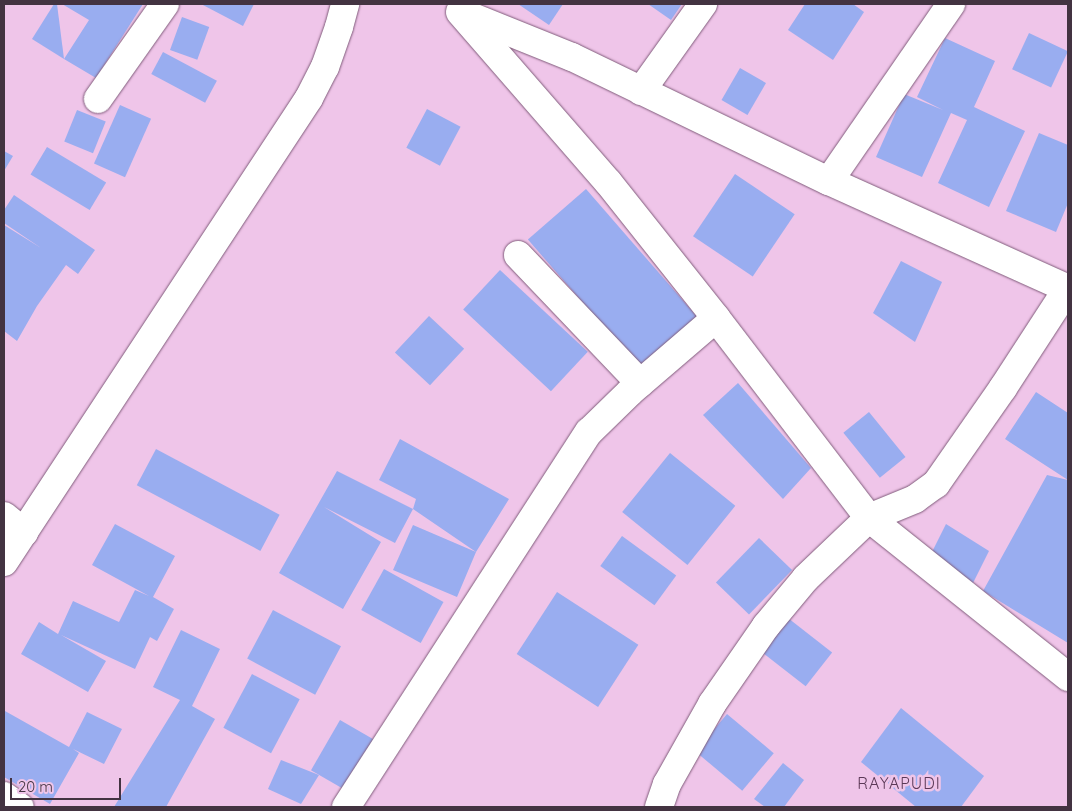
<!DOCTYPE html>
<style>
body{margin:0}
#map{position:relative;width:1072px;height:811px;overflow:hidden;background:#efc5e9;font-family:Quicksand,sans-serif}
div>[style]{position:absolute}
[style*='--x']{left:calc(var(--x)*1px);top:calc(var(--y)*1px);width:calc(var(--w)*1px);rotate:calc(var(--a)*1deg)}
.building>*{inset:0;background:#99adf0;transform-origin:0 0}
.roads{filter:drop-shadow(0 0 1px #805c7b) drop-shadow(0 0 1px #805c7b)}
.minor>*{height:28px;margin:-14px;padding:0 14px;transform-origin:14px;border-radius:14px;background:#fff}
span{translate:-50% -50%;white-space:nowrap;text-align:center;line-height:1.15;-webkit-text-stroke:5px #efc5e9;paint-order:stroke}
.quarter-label{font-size:16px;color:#5b3957;letter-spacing:1px}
.frame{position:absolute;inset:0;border:5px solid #433341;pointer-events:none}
.scale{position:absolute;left:10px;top:778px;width:111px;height:22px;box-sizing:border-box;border:2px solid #433341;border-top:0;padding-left:6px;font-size:15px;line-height:18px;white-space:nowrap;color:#433341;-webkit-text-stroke:4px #efc5e9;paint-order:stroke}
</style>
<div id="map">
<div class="building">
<i style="clip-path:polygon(54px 4px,57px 4px,64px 59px,32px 39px)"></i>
<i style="clip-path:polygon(62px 4px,143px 4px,96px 78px,64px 59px,89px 20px)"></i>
<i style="clip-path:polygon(201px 4px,254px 4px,243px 26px)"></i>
<i style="clip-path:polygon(518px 4px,563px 4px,549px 25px)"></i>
<i style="clip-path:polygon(648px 4px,682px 4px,671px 20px)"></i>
<i style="clip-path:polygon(805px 4px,853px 4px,864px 12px,833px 60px,788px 30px)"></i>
<i style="left:182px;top:17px;width:29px;height:35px;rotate:20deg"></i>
<i style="left:1029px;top:33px;width:43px;height:40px;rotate:25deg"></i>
<i style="clip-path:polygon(945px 38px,995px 61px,974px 107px,1025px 131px,989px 207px,938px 183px,967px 120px,951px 113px,922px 177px,876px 157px,904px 94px,943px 110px,917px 97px)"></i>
<i style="left:163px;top:52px;width:61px;height:25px;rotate:28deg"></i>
<i style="left:740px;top:68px;width:30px;height:37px;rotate:30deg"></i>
<i style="left:120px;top:105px;width:34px;height:64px;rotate:24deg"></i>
<i style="left:427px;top:109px;width:38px;height:44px;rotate:28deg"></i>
<i style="left:77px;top:110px;width:31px;height:34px;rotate:22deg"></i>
<i style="clip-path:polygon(1039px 133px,1068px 145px,1068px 203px,1056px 232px,1006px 211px)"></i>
<i style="left:47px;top:147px;width:69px;height:32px;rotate:31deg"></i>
<i style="clip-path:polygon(4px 151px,13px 156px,4px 171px)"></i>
<i style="left:735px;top:174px;width:72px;height:75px;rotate:34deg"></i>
<i style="left:586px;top:189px;width:174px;height:77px;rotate:49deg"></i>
<i style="clip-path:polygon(14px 195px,95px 250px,78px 274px,66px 265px,37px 306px,17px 341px,4px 331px,4px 225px,41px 248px,4px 223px,4px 210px)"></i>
<i style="clip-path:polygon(901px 261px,942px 282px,915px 342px,873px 313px)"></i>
<i style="left:500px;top:270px;width:120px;height:54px;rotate:43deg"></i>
<i style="left:429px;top:316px;width:48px;height:50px;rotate:43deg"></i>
<i style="clip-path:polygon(738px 383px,811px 468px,783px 499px,703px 415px)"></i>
<i style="clip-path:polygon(1036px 392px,1068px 413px,1068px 643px,983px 591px,1047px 475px,1068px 480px,1005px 439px)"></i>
<i style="left:869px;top:412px;width:58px;height:33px;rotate:51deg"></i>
<i style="clip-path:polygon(400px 439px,509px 499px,476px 552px,457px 597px,393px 570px,413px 525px,476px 552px,413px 509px,416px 499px,379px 480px)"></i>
<i style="left:156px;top:449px;width:140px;height:41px;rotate:28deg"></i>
<i style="left:670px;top:453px;width:84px;height:76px;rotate:39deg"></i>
<i style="clip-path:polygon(337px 471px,413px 509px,395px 543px,324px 507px,381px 542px,343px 609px,279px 573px)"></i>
<i style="clip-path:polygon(115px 524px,175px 556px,153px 597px,174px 609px,157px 641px,150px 637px,135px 669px,61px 635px,106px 661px,88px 692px,21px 654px,39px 622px,58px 634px,73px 601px,119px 622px,135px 590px,149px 596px,92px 565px)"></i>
<i style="clip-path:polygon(946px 524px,989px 551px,972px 585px,931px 554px)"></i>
<i style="left:622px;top:536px;width:67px;height:37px;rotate:36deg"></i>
<i style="left:759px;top:538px;width:46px;height:62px;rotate:44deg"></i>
<i style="left:384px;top:569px;width:68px;height:47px;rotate:29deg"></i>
<i style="left:557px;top:592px;width:97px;height:74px;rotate:33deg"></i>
<i style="left:273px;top:610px;width:77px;height:55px;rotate:28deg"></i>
<i style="left:788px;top:618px;width:56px;height:43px;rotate:38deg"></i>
<i style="clip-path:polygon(181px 630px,220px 649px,192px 706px,215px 719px,166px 807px,114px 807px,180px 700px,153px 687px)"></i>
<i style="left:252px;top:674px;width:54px;height:61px;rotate:28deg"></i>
<i style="clip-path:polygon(901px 708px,984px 776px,961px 807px,916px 807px,861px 762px)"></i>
<i style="clip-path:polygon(5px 711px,69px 747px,87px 712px,122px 729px,104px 764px,73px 749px,79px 753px,50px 804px,4px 777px)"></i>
<i style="left:727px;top:714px;width:61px;height:49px;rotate:40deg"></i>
<i style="left:340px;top:720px;width:39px;height:58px;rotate:30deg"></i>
<i style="clip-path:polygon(281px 760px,319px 775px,301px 804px,268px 789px)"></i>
<i style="clip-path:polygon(783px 763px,804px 780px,784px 807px,765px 807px,754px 799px)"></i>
</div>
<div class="roads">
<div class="minor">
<i style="--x:460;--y:12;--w:225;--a:49"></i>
<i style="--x:608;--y:182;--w:174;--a:51.5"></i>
<i style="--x:716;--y:318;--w:252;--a:52.6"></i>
<i style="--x:869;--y:518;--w:255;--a:38.6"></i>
<i style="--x:465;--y:14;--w:115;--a:21.9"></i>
<i style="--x:572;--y:57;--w:285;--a:25.8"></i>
<i style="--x:829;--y:181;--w:262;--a:24.3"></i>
<i style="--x:641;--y:91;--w:107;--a:-54.5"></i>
<i style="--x:98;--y:99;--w:116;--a:-54.8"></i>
<i style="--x:829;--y:181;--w:215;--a:-55.4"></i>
<i style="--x:518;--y:255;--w:177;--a:46.4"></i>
<i style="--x:4;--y:516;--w:26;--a:39"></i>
<i style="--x:4;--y:562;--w:555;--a:-56.68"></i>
<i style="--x:309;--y:98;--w:35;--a:-63"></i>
<i style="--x:325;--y:67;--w:42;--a:-70.7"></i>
<i style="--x:339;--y:27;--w:24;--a:-75"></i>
<i style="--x:4;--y:796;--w:19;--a:35"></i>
<i style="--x:346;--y:807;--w:447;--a:-57.1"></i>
<i style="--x:589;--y:432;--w:57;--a:-44.3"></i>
<i style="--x:630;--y:392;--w:113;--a:-40.7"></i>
<i style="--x:659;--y:807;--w:24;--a:-71"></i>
<i style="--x:667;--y:784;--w:92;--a:-60.6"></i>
<i style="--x:712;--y:704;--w:95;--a:-55.3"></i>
<i style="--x:766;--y:626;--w:62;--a:-50.2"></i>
<i style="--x:806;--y:578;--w:87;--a:-43.6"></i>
<i style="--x:869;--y:518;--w:50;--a:-22.4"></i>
<i style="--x:915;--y:499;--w:26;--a:-36"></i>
<i style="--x:936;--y:484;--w:117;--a:-55.1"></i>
<i style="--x:1003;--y:388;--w:119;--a:-57"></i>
</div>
</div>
<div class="quarter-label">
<span style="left:899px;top:783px">RAYAPUDI</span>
</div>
<div class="frame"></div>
<div class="scale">20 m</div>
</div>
